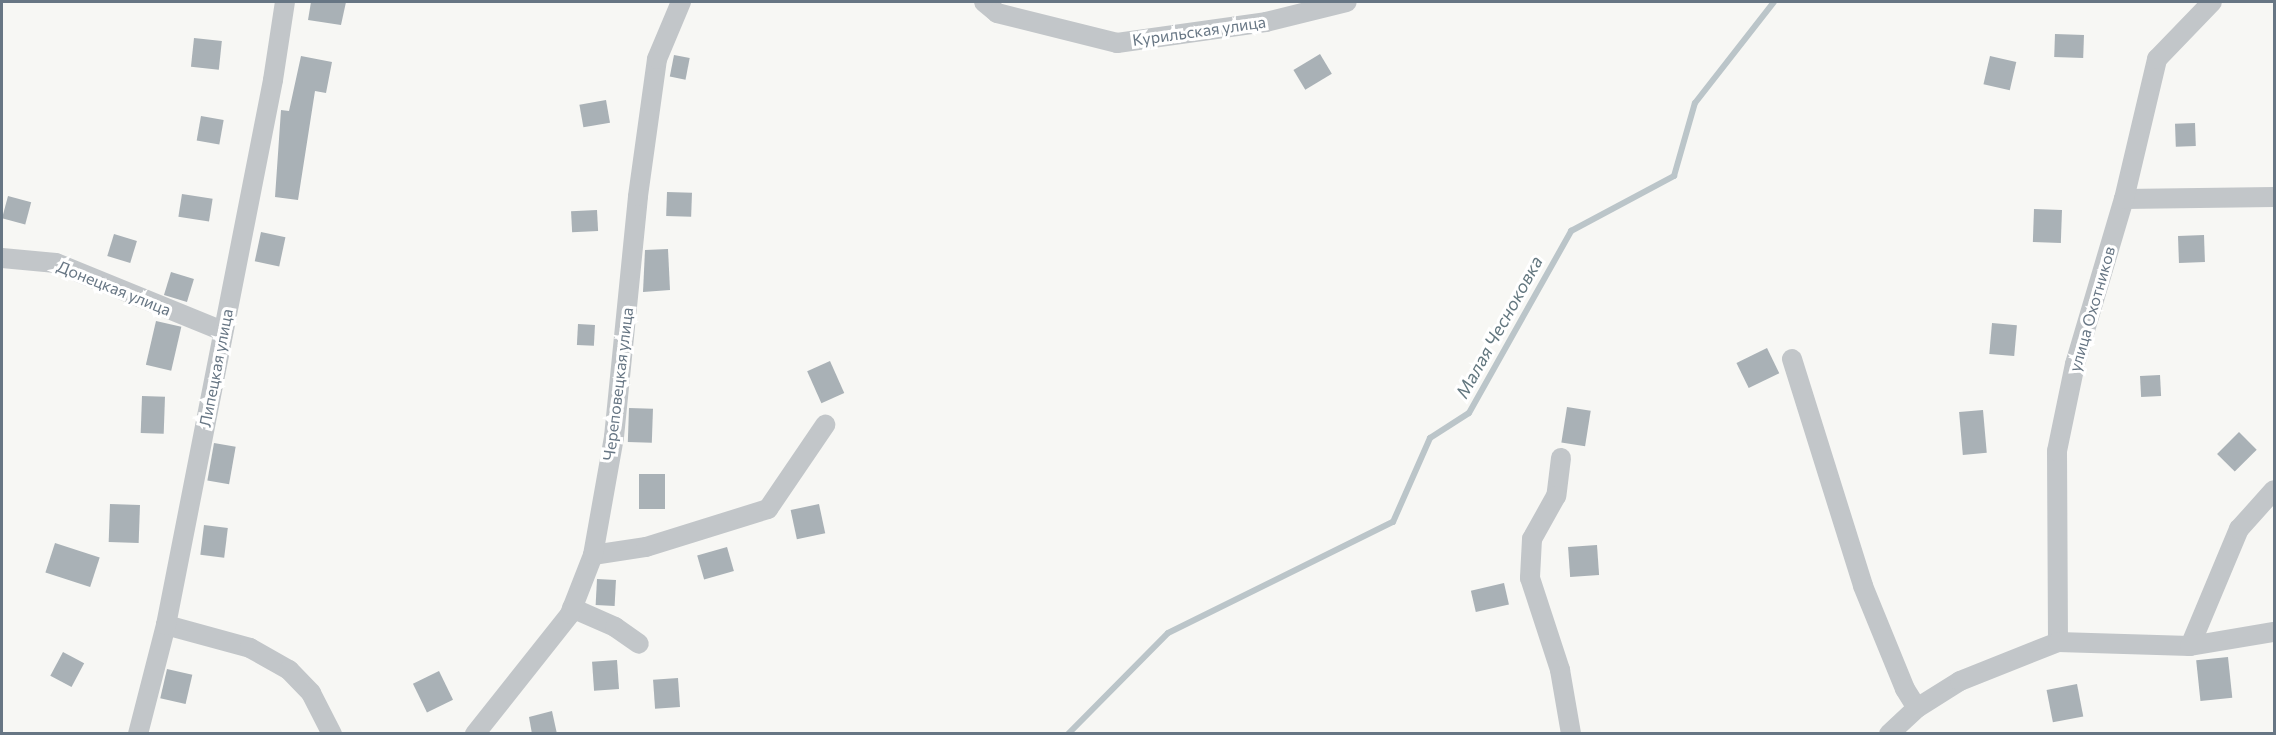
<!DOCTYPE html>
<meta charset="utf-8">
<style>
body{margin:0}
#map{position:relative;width:2276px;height:735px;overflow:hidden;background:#f7f7f4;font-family:Commissioner,sans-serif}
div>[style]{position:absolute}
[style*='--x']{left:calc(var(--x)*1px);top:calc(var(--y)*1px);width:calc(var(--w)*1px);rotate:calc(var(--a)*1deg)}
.stream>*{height:6px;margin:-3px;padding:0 3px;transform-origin:3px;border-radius:3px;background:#bbc5c9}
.building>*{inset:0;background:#a9b1b6;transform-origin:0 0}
.minor>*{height:20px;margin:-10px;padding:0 10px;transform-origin:10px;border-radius:10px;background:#c2c6c9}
span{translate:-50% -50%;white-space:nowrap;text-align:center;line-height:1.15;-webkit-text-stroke:6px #fff;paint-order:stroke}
.street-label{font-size:16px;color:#677684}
.water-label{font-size:18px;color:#63777f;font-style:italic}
.frame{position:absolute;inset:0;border:3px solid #677684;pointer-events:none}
</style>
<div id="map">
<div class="stream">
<i style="--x:1068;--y:734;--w:142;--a:-45.3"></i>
<i style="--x:1168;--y:633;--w:251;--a:-26.3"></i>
<i style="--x:1393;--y:522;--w:92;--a:-66.2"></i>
<i style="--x:1430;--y:438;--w:46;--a:-32.7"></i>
<i style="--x:1469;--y:413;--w:209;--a:-60.7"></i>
<i style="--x:1571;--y:231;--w:117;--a:-28.1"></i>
<i style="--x:1674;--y:176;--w:76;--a:-74"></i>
<i style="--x:1695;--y:103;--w:128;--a:-52"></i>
</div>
<div class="building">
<i style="clip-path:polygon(311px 2px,346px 2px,341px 25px,308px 20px)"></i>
<i style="left:2055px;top:34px;width:29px;height:23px;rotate:2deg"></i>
<i style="left:194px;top:38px;width:28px;height:29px;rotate:6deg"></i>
<i style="left:1320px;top:54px;width:23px;height:31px;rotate:59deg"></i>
<i style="left:674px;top:55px;width:16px;height:22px;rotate:11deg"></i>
<i style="clip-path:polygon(301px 56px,332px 62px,326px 93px,315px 91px,298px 200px,275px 197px,281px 110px,289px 111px)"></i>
<i style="left:1990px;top:56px;width:27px;height:29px;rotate:13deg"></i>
<i style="left:606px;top:100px;width:23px;height:27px;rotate:80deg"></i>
<i style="left:201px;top:116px;width:23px;height:25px;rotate:10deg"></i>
<i style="left:2195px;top:123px;width:23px;height:20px;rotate:88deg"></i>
<i style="left:667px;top:192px;width:25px;height:24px;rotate:2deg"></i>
<i style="left:182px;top:194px;width:31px;height:23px;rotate:9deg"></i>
<i style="left:8px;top:196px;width:24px;height:23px;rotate:15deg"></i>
<i style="left:2034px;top:209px;width:28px;height:33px;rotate:2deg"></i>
<i style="left:597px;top:210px;width:21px;height:26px;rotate:87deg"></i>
<i style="left:261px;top:232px;width:25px;height:30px;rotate:12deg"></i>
<i style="left:114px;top:234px;width:24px;height:23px;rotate:17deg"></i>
<i style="left:2204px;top:235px;width:27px;height:26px;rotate:88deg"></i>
<i style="clip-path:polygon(668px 249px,670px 290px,643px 292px,645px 250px)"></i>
<i style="left:171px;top:272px;width:24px;height:24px;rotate:17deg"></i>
<i style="left:156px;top:321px;width:26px;height:45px;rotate:13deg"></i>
<i style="left:1992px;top:323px;width:25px;height:31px;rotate:5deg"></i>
<i style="left:578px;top:324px;width:17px;height:21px;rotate:3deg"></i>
<i style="left:1767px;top:348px;width:28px;height:34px;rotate:64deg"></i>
<i style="left:830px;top:361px;width:35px;height:25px;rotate:66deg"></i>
<i style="left:2160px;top:375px;width:21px;height:20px;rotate:87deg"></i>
<i style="left:142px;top:396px;width:23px;height:37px;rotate:2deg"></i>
<i style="left:1567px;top:407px;width:24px;height:36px;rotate:9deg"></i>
<i style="left:629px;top:408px;width:24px;height:34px;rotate:2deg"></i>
<i style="left:1983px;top:410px;width:43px;height:24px;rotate:85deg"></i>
<i style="left:2239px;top:432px;width:25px;height:31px;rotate:45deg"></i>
<i style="left:214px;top:443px;width:22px;height:38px;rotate:10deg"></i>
<i style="left:639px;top:474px;width:26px;height:35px"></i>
<i style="left:110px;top:504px;width:30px;height:38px;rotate:2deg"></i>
<i style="left:819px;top:504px;width:30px;height:29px;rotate:78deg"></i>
<i style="left:204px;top:525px;width:24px;height:30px;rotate:7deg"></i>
<i style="left:55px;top:543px;width:47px;height:31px;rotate:18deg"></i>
<i style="left:1597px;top:545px;width:30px;height:29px;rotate:86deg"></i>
<i style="left:727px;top:547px;width:25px;height:31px;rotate:74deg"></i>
<i style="left:597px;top:579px;width:19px;height:26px;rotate:3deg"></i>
<i style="left:1504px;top:583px;width:22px;height:34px;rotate:77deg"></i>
<i style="left:63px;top:652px;width:24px;height:27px;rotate:28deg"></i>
<i style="left:2228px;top:657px;width:41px;height:32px;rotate:84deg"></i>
<i style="left:617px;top:660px;width:29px;height:25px;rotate:86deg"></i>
<i style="left:167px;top:669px;width:26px;height:30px;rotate:13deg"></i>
<i style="left:439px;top:671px;width:32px;height:29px;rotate:64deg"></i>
<i style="left:678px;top:678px;width:29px;height:25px;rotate:86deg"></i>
<i style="left:2077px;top:684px;width:33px;height:31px;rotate:79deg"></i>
<i style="clip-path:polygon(552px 711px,557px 734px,532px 734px,529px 717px)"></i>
</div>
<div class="minor">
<i style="--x:984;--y:2;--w:17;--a:40"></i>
<i style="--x:997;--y:13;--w:124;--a:14"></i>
<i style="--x:1117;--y:43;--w:150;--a:-8"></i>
<i style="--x:1266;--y:22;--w:83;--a:-13.9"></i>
<i style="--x:2124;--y:199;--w:150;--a:-0.8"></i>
<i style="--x:2;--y:258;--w:54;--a:5.3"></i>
<i style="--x:56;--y:263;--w:180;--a:22.2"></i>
<i style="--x:1792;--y:359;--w:238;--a:72.6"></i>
<i style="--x:1863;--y:586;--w:111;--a:67.8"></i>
<i style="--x:1905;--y:689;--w:22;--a:58"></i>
<i style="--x:1561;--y:458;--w:38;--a:97"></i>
<i style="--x:1556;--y:496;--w:49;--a:119.2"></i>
<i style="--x:1532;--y:539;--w:39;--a:93"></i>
<i style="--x:1530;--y:578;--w:97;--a:71.9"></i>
<i style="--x:1560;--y:670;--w:65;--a:80.2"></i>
<i style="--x:593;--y:555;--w:54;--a:-8.6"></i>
<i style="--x:646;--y:547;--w:128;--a:-17.3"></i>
<i style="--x:768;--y:509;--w:102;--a:-55.8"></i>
<i style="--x:572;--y:608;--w:47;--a:23.8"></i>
<i style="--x:615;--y:627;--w:29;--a:35"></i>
<i style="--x:166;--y:625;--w:87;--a:15.3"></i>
<i style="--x:250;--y:648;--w:45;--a:29.4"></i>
<i style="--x:289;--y:670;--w:32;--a:46"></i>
<i style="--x:311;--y:693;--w:46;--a:62.9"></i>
<i style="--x:2058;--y:642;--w:191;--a:-90.3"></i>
<i style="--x:2057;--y:451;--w:89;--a:-78.3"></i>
<i style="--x:2075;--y:364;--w:172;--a:-73.5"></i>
<i style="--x:2124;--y:199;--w:144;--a:-76.7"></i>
<i style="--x:2157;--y:59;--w:79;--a:-46"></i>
<i style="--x:2190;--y:646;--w:127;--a:-67.3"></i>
<i style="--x:2239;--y:529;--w:52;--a:-48.1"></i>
<i style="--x:138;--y:734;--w:113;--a:-75.6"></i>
<i style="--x:166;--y:625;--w:555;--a:-78.89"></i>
<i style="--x:273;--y:80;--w:79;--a:-81.3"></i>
<i style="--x:475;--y:734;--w:153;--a:-51.6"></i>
<i style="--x:570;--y:614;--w:63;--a:-68.7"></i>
<i style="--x:593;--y:555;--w:120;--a:-79.9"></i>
<i style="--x:614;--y:437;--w:242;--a:-84.3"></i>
<i style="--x:638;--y:196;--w:138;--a:-82.1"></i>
<i style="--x:657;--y:59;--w:62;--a:-67.2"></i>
<i style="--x:1889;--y:734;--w:38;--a:-43"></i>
<i style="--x:1917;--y:708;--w:51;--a:-32.1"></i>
<i style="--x:1960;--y:681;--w:105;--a:-21.7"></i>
<i style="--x:2058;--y:642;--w:132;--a:1.7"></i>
<i style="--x:2190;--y:646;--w:85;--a:-9.5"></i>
</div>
<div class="street-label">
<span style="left:1199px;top:31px;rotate:-8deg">Курильская улица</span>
<span style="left:114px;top:288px;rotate:22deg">Донецкая улица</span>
<span style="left:2092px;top:309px;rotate:-74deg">улица Охотников</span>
<span style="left:216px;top:368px;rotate:-79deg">Липецкая улица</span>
<span style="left:618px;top:384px;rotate:-83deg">Череповецкая улица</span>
</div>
<div class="water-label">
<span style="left:1499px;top:327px;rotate:-61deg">Малая Чесноковка</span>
</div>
<div class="frame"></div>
</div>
